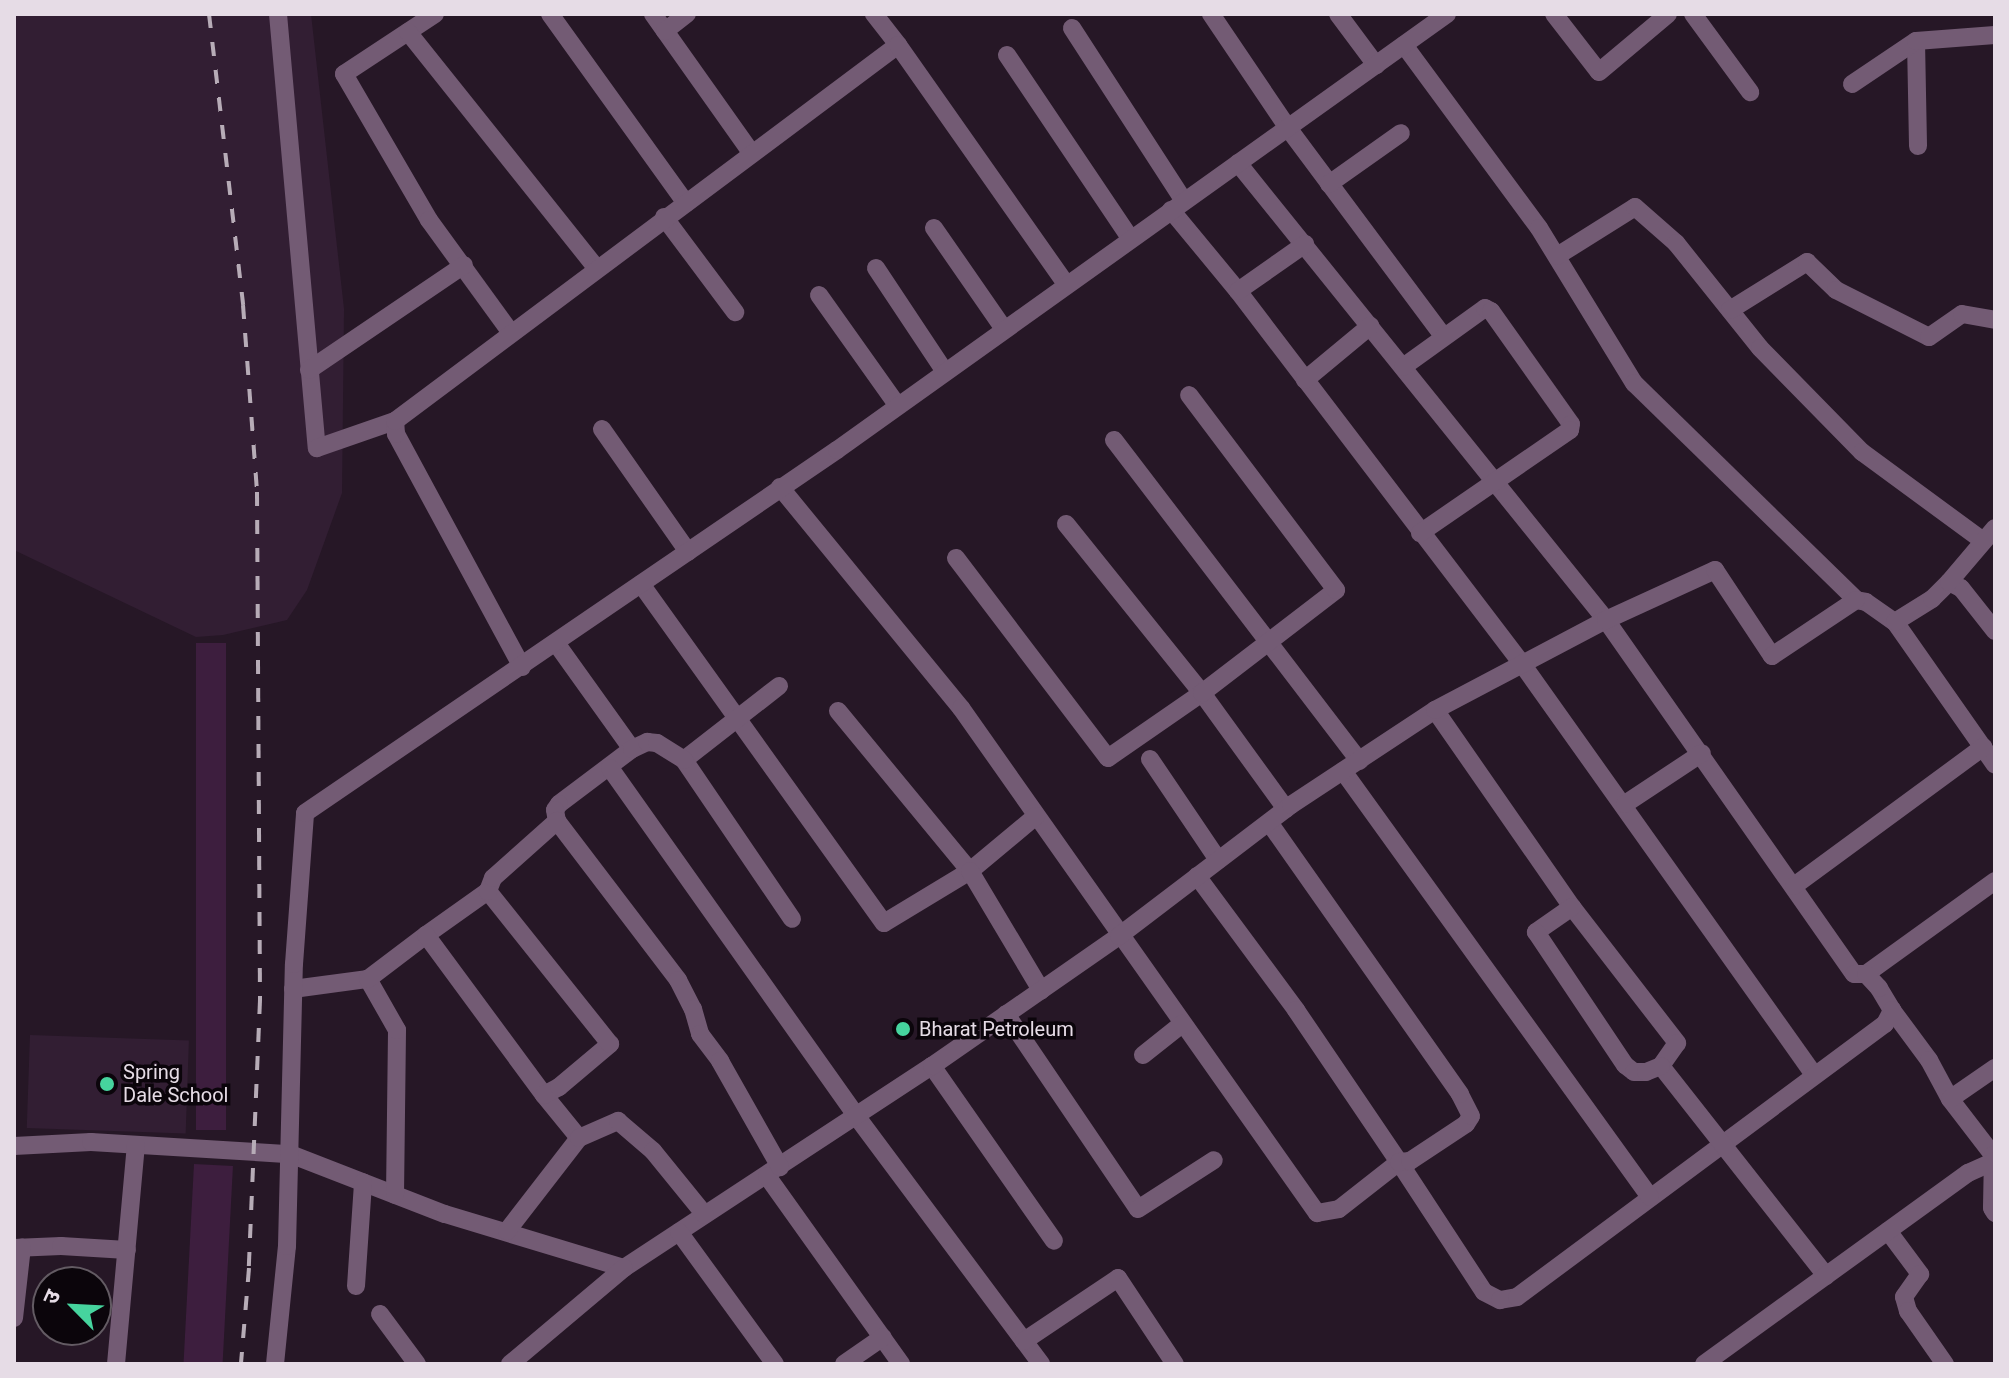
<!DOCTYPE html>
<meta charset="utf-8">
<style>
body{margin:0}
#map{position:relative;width:2009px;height:1378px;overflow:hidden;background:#261726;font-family:Roboto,"Noto Sans Devanagari",sans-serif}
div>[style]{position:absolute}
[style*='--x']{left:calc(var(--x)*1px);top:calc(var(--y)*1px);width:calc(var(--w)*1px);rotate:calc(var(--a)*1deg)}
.built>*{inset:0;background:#321e33;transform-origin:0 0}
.green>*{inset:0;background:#3d1e3e;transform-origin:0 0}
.minor>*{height:18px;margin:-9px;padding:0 9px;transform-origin:9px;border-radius:9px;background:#735b74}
.rail>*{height:4px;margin-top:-2px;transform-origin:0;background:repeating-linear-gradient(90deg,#b7acb7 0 14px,transparent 0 28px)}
.dots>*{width:22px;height:22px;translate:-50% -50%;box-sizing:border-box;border:4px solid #0b050b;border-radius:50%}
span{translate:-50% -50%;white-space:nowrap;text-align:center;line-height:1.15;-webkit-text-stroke:7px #0b050b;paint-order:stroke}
.poi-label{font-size:20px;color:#e6dce6}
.left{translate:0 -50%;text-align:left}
.frame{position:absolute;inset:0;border:16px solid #e6dce6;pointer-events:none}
.north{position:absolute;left:32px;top:1266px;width:80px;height:80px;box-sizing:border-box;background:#0b050b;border:2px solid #635b63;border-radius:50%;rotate:294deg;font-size:22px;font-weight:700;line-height:32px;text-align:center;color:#e6dce6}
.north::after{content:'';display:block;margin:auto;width:28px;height:36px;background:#46d49e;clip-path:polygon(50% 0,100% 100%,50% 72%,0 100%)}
</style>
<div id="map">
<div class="built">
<i style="clip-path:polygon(14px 14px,311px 14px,344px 309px,342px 493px,307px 590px,287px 620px,223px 635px,196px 637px,14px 550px)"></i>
<i style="left:30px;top:1035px;width:159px;height:93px;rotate:2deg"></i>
</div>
<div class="green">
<i style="left:226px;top:643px;width:487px;height:30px;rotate:90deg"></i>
<i style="left:194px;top:1164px;width:39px;height:200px;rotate:3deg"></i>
</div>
<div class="minor">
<i style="--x:278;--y:14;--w:436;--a:84.9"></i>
<i style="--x:317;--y:448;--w:83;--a:-19.1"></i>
<i style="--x:435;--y:14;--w:109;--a:146.6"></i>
<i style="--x:344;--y:74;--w:169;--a:59.8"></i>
<i style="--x:429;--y:220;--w:140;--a:54"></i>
<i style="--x:550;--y:14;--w:233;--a:54.3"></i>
<i style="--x:653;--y:14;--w:171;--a:54.7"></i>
<i style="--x:874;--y:14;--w:39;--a:52"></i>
<i style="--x:1211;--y:14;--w:138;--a:56"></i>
<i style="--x:1288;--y:128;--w:259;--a:53.3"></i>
<i style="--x:1338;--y:14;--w:64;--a:53.3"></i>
<i style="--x:1554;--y:14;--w:73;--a:52.2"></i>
<i style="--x:1599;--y:72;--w:90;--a:-40"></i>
<i style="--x:1693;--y:14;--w:97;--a:53.8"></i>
<i style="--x:1072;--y:28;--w:206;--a:57.1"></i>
<i style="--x:665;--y:31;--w:28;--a:-38"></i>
<i style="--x:408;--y:32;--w:303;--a:51.4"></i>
<i style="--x:1916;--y:41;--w:105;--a:88.9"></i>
<i style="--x:1404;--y:45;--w:227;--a:53.6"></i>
<i style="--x:1539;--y:228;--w:182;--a:58.5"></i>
<i style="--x:1634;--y:383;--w:310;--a:44.3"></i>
<i style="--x:1856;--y:600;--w:10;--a:11"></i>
<i style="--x:1866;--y:602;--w:35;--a:35"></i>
<i style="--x:1895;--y:622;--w:174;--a:55"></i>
<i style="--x:1007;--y:55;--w:220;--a:56.1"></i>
<i style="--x:1852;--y:84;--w:77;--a:-33.9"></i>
<i style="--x:1916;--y:41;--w:79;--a:-4.3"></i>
<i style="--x:1238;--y:163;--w:587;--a:51.16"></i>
<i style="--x:1606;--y:620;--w:432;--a:55"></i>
<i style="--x:1854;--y:974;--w:12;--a:0"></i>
<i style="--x:1866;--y:974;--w:159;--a:-35.8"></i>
<i style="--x:1329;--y:184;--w:88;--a:-35.3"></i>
<i style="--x:1171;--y:210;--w:105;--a:50.4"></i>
<i style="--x:1238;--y:291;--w:474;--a:52.7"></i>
<i style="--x:1525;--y:668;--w:498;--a:54.6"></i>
<i style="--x:664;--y:217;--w:119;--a:53.2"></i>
<i style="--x:934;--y:228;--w:123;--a:55.3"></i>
<i style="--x:1557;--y:256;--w:92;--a:-32.1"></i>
<i style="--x:1635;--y:207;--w:55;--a:41.3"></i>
<i style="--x:1676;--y:243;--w:134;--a:51.3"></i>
<i style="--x:1760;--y:348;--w:146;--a:45.6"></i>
<i style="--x:1862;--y:452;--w:150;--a:36.3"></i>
<i style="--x:876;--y:268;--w:125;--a:56.4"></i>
<i style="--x:1238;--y:291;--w:82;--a:-35"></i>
<i style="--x:819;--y:295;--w:136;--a:54.6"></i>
<i style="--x:1730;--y:310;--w:91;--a:-31.9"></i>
<i style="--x:1807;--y:262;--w:40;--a:44"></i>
<i style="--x:1836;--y:290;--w:104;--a:26.8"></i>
<i style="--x:1929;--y:337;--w:40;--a:-34.9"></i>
<i style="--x:1962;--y:314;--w:34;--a:10"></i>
<i style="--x:1403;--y:367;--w:101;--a:-35.7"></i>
<i style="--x:1485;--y:308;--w:7;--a:27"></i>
<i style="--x:1491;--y:311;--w:138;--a:54.7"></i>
<i style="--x:1571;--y:424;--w:6;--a:99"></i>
<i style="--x:1570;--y:430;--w:182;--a:145.5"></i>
<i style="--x:309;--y:370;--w:187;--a:-34.1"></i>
<i style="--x:1305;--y:380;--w:85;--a:-39.7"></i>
<i style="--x:602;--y:429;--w:150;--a:55"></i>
<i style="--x:1114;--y:440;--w:404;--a:52.6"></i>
<i style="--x:780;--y:487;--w:286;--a:50.7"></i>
<i style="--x:961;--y:708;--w:618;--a:54.82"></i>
<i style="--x:1317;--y:1213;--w:22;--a:-10"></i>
<i style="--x:1339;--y:1209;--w:76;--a:-38.1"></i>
<i style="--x:1399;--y:1162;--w:155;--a:56.8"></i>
<i style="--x:1484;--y:1292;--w:18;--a:27"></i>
<i style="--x:1500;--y:1300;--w:17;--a:-10"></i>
<i style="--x:1517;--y:1297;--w:458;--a:-36.6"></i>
<i style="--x:1885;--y:1024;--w:16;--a:-63"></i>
<i style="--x:1892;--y:1010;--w:26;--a:-121"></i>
<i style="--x:1879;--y:988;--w:19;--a:-133"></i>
<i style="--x:1066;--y:524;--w:217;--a:51.2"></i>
<i style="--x:1202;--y:693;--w:143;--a:54.1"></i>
<i style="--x:956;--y:558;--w:251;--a:52.8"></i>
<i style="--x:1108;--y:758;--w:114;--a:-34.7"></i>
<i style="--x:1202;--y:693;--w:169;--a:-37.5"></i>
<i style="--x:1336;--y:590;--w:244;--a:-127"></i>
<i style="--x:1949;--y:582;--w:13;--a:27"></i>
<i style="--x:1961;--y:588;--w:55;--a:51.7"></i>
<i style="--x:641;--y:584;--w:417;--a:54.4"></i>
<i style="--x:884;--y:923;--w:100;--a:-31.2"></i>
<i style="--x:970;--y:871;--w:86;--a:-39.8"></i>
<i style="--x:1895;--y:622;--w:44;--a:-31.9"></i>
<i style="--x:1932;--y:599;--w:24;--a:-45"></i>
<i style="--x:1949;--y:582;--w:71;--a:-49.6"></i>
<i style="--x:556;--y:643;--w:130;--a:54.4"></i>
<i style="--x:632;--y:749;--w:91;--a:143"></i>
<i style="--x:559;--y:804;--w:7;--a:124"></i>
<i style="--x:555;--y:810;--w:11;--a:80"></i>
<i style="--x:522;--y:667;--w:265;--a:-118.4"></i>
<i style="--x:396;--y:434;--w:13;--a:-94"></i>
<i style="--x:395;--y:421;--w:628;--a:-36.78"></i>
<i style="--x:898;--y:45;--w:292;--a:54.9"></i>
<i style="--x:779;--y:686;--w:120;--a:142.1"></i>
<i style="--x:684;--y:760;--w:192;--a:55.8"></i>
<i style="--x:1435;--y:710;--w:240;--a:55.2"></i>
<i style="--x:1572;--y:907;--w:172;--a:52.3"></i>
<i style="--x:1677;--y:1043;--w:28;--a:125"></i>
<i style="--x:1661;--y:1066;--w:267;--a:51.8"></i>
<i style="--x:838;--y:711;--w:207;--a:50.5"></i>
<i style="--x:970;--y:871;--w:139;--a:59.2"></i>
<i style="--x:632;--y:749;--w:17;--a:-25"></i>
<i style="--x:647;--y:742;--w:10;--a:6"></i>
<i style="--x:657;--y:743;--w:32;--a:32"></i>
<i style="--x:1150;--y:759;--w:122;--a:56"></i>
<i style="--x:610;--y:768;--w:428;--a:54.7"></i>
<i style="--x:857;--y:1117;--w:308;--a:53.3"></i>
<i style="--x:1343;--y:771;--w:525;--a:54.22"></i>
<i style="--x:1625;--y:804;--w:92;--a:-33.5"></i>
<i style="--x:1197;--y:876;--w:167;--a:53.5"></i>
<i style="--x:1296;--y:1010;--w:184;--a:55.9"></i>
<i style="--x:1399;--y:1162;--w:11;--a:-5"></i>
<i style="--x:1410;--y:1161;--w:67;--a:-33.5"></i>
<i style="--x:1466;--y:1124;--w:9;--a:-58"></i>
<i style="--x:1471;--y:1116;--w:25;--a:-117"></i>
<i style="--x:1460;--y:1094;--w:332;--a:-125.1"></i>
<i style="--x:1794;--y:886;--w:235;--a:-36.3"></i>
<i style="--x:1572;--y:907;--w:44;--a:145.2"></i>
<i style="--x:1536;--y:932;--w:160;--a:56.2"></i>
<i style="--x:1625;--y:1065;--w:11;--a:38"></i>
<i style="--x:1634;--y:1072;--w:12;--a:0"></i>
<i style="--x:1646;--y:1072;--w:16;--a:-22"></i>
<i style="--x:426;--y:935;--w:76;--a:-35.4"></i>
<i style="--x:293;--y:989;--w:76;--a:-7.6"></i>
<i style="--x:1892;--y:1010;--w:62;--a:53.5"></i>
<i style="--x:1929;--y:1060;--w:44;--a:61.7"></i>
<i style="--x:1950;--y:1099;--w:71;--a:52.5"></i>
<i style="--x:1993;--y:1155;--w:53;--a:91.1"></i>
<i style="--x:1992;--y:1208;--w:6;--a:59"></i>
<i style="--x:1006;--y:1014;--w:235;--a:55.9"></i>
<i style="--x:1138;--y:1209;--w:90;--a:-32.8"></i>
<i style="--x:1143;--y:1055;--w:50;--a:-38.5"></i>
<i style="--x:932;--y:1066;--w:213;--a:55.1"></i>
<i style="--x:544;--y:1095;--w:55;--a:50.9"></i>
<i style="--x:1950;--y:1099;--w:55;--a:-34.6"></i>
<i style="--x:14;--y:1146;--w:77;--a:-3"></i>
<i style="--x:91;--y:1142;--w:199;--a:3.5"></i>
<i style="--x:290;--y:1154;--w:166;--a:21.2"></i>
<i style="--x:445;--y:1214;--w:187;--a:16.8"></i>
<i style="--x:624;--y:1268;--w:368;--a:-33.3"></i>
<i style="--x:932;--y:1066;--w:228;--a:-34.8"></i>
<i style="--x:1119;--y:936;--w:216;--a:-37.3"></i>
<i style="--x:1291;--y:805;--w:173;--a:-33.4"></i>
<i style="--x:1435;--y:710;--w:193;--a:-27.8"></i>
<i style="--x:1606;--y:620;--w:120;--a:-24.6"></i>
<i style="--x:1715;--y:570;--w:103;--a:56.5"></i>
<i style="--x:1772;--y:656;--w:101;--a:-33.7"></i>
<i style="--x:767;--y:1176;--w:231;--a:54.5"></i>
<i style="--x:395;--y:1195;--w:165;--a:-89.3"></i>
<i style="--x:397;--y:1030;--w:59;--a:-119.6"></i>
<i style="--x:368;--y:979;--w:73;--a:-37.2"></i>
<i style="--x:426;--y:935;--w:199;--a:53.6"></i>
<i style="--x:544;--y:1095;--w:17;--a:-28"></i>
<i style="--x:559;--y:1087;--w:67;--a:-40.1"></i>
<i style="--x:610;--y:1044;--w:196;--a:-128.6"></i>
<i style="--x:488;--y:891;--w:14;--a:-69"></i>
<i style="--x:493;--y:878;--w:86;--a:-41.7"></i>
<i style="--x:557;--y:821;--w:200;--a:52.7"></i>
<i style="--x:678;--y:980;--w:33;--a:63"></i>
<i style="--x:693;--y:1009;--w:26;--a:74"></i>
<i style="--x:700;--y:1034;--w:34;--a:53"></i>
<i style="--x:720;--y:1061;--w:122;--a:60.5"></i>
<i style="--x:507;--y:1231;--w:118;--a:-52.3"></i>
<i style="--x:579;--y:1138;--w:43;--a:-23.6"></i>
<i style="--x:618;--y:1121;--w:46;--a:40.6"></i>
<i style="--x:653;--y:1151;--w:82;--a:50.9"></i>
<i style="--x:1888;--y:1231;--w:54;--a:53.3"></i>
<i style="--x:1920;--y:1274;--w:28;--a:125"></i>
<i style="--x:1904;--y:1297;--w:15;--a:74"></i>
<i style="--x:1908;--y:1311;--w:65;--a:55.1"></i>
<i style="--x:679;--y:1232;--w:163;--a:54"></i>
<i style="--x:14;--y:1248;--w:47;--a:-2.4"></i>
<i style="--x:61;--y:1246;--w:66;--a:3.5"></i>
<i style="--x:356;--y:1286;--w:104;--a:-86.1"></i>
<i style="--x:380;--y:1314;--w:62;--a:53.5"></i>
<i style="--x:14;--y:1318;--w:71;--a:-83.6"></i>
<i style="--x:1024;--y:1341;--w:113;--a:-33.8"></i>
<i style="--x:1118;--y:1278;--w:103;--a:56.5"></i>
<i style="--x:116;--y:1364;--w:220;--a:-84.8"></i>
<i style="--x:275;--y:1364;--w:119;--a:-84.2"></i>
<i style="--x:287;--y:1246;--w:282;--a:-88.6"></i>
<i style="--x:294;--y:964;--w:151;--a:-85.8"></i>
<i style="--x:305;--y:813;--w:644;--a:-34.31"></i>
<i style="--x:837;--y:450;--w:750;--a:-35.56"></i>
<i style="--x:510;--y:1364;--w:149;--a:-40.1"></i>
<i style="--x:844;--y:1364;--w:47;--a:-34.7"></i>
<i style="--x:1704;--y:1364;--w:326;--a:-35.9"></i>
<i style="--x:1968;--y:1173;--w:30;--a:-24"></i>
</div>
<div class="rail">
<i style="--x:209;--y:14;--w:293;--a:83.3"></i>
<i style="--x:243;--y:305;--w:188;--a:85.7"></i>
<i style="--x:257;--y:492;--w:508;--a:89.66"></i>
<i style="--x:260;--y:1000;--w:268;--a:92.4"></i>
<i style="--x:249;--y:1268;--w:96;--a:94.8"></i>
</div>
<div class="dots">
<i style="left:903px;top:1029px;background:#46d49e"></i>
<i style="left:107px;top:1084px;background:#46d49e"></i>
</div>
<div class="poi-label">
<span class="left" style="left:919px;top:1029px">Bharat Petroleum</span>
<span class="left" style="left:123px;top:1084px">Spring<br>Dale School</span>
</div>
<div class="frame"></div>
<div class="north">उ</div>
</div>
